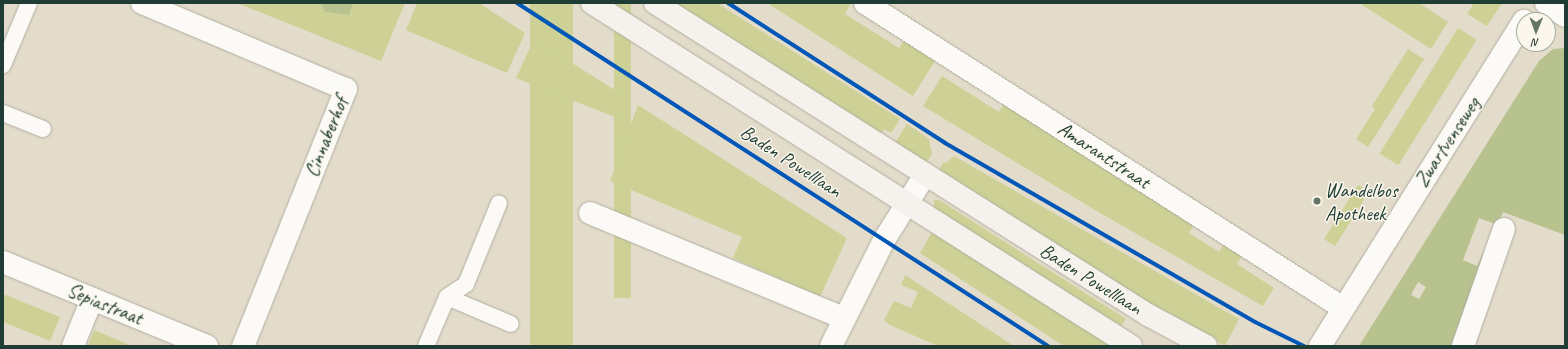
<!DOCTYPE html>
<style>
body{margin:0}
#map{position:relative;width:1568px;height:349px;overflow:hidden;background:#e4dcca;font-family:Caveat,sans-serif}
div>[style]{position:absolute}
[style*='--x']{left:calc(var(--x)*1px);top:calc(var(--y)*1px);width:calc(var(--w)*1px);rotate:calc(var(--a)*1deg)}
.green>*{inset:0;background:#cdd195;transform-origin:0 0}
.forest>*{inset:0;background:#b7c28f}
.roads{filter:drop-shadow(0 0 1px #b0aea2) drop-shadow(0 0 1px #b0aea2)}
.lane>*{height:16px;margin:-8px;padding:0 8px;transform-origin:8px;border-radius:8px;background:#fbfaf7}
.street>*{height:22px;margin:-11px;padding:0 11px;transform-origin:11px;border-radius:11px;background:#fbfaf7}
.secondary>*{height:22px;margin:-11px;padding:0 11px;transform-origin:11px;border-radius:11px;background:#f5f1ec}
.cycleway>*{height:4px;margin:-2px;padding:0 2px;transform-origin:2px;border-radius:2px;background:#0057b8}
.dots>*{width:11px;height:11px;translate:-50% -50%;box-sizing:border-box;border:2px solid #fbf7ec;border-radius:50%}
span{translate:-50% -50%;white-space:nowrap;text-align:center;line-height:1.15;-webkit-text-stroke:3px #fbf7ec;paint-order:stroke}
.street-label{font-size:20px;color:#1f3d34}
.poi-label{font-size:20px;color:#1f3d34}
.left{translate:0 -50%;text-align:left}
.frame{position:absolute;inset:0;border:4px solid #1f3d34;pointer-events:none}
.north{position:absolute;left:1516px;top:12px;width:40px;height:40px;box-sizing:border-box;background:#fbf7ec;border:1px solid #a3ada2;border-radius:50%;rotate:181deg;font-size:11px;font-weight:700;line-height:16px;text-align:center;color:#1f3d34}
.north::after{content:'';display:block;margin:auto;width:14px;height:18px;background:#647568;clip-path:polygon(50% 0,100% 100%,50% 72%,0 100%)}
</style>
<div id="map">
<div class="green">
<i style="clip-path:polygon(237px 3px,320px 3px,325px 12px,349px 15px,353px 3px,405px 3px,381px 61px)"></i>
<i style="clip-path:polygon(417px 3px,479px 3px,525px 33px,507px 73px,406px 30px)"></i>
<i style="left:530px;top:3px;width:43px;height:366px"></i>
<i style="left:614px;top:3px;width:17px;height:295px"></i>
<i style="clip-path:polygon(675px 3px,717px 3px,900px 119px,891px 133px,884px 129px,881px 134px)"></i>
<i style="clip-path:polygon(767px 3px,851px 3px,845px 14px,899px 48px,906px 38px,937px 58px,913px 96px)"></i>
<i style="clip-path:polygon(1359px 3px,1419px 3px,1448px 22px,1431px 49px)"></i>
<i style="clip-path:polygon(1474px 3px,1502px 3px,1487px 26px,1467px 14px)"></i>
<i style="left:1458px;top:28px;width:22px;height:148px;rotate:32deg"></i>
<i style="clip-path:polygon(534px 39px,629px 99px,620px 119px,516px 78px)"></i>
<i style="clip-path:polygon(1408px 49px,1424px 59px,1368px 147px,1356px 139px,1375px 109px,1372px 106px)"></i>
<i style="clip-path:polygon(942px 76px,999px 112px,1005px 102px,1195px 223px,1189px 233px,1219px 252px,1225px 242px,1242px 256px,1237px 264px,1274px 288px,1263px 306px,1100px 213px,923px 106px)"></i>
<i style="clip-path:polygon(638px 105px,847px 238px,820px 297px,733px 258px,742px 237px,610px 181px)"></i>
<i style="clip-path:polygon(907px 124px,929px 139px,932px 154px,926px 163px,895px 143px)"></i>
<i style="clip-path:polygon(954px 156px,1239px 319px,1225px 346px,1151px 306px,938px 171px,944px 162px,946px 163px)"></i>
<i style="clip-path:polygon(1358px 185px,1368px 191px,1367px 195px,1335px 246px,1324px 239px)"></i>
<i style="clip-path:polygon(934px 200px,939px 200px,1126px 319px,1121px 326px,934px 208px)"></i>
<i style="clip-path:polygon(932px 232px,1048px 306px,1112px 346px,1064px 346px,920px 253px)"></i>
<i style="clip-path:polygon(905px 275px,1014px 346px,938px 346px,890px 325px,884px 320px,894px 301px,911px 308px,918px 292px,901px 285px)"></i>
<i style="clip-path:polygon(3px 294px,60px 317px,50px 341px,3px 322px)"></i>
<i style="clip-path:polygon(94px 330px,132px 346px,88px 346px)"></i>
</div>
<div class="forest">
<i style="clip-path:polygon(320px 3px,353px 3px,349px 15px,325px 12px)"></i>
<i style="clip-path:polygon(evenodd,1565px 48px,1565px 235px,1503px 212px,1498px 225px,1479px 218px,1463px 260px,1477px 266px,1483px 253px,1487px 255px,1451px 346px,1359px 346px,1539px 61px,1553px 49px,1565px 48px,1418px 282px,1426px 287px,1419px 299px,1411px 295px,1418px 282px)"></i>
</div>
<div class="roads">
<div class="lane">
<i style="--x:3;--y:65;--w:67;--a:-67.2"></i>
<i style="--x:3;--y:113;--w:43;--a:21.8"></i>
<i style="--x:447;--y:297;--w:69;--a:22.9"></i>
<i style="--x:426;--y:346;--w:53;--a:-66.8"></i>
<i style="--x:447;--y:297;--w:23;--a:-34"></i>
<i style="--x:466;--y:284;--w:87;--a:-67.8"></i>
</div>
<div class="street">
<i style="--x:142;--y:3;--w:221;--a:22.9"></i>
<i style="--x:346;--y:89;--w:277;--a:111.8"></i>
<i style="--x:865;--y:3;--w:567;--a:32.54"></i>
<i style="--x:1546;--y:3;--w:23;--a:34"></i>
<i style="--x:590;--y:213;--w:274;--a:22.5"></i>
<i style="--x:3;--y:262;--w:221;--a:22.4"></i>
<i style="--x:73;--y:346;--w:51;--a:-68"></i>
<i style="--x:831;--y:346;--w:119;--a:-63.4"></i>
<i style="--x:884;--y:240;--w:77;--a:-57.8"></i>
<i style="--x:1320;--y:346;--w:384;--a:-57.9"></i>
<i style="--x:1463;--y:346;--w:124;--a:-70.7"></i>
</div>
<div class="secondary">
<i style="--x:592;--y:3;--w:639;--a:32.47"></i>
<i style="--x:655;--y:3;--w:583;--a:32.33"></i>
<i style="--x:1148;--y:315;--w:66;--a:28.1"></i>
</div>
</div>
<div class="cycleway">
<i style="--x:517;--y:3;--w:632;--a:32.86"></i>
<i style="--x:728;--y:3;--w:258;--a:32.8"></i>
<i style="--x:945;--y:143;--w:358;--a:30"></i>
<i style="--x:1255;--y:322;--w:55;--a:26.1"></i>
</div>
<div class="dots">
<i style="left:1317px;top:201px;background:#647568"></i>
</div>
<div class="street-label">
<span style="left:326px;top:137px;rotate:-68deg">Cinnaberhof</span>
<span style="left:1447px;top:142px;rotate:-57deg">Zwartvenseweg</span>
<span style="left:1104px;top:155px;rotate:33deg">Amarantstraat</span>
<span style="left:791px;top:161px;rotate:33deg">Baden Powelllaan</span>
<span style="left:1091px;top:279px;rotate:32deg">Baden Powelllaan</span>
<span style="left:105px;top:304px;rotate:22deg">Sepiastraat</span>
</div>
<div class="poi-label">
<span class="left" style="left:1325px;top:202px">Wandelbos<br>Apotheek</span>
</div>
<div class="frame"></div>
<div class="north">N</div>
</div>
